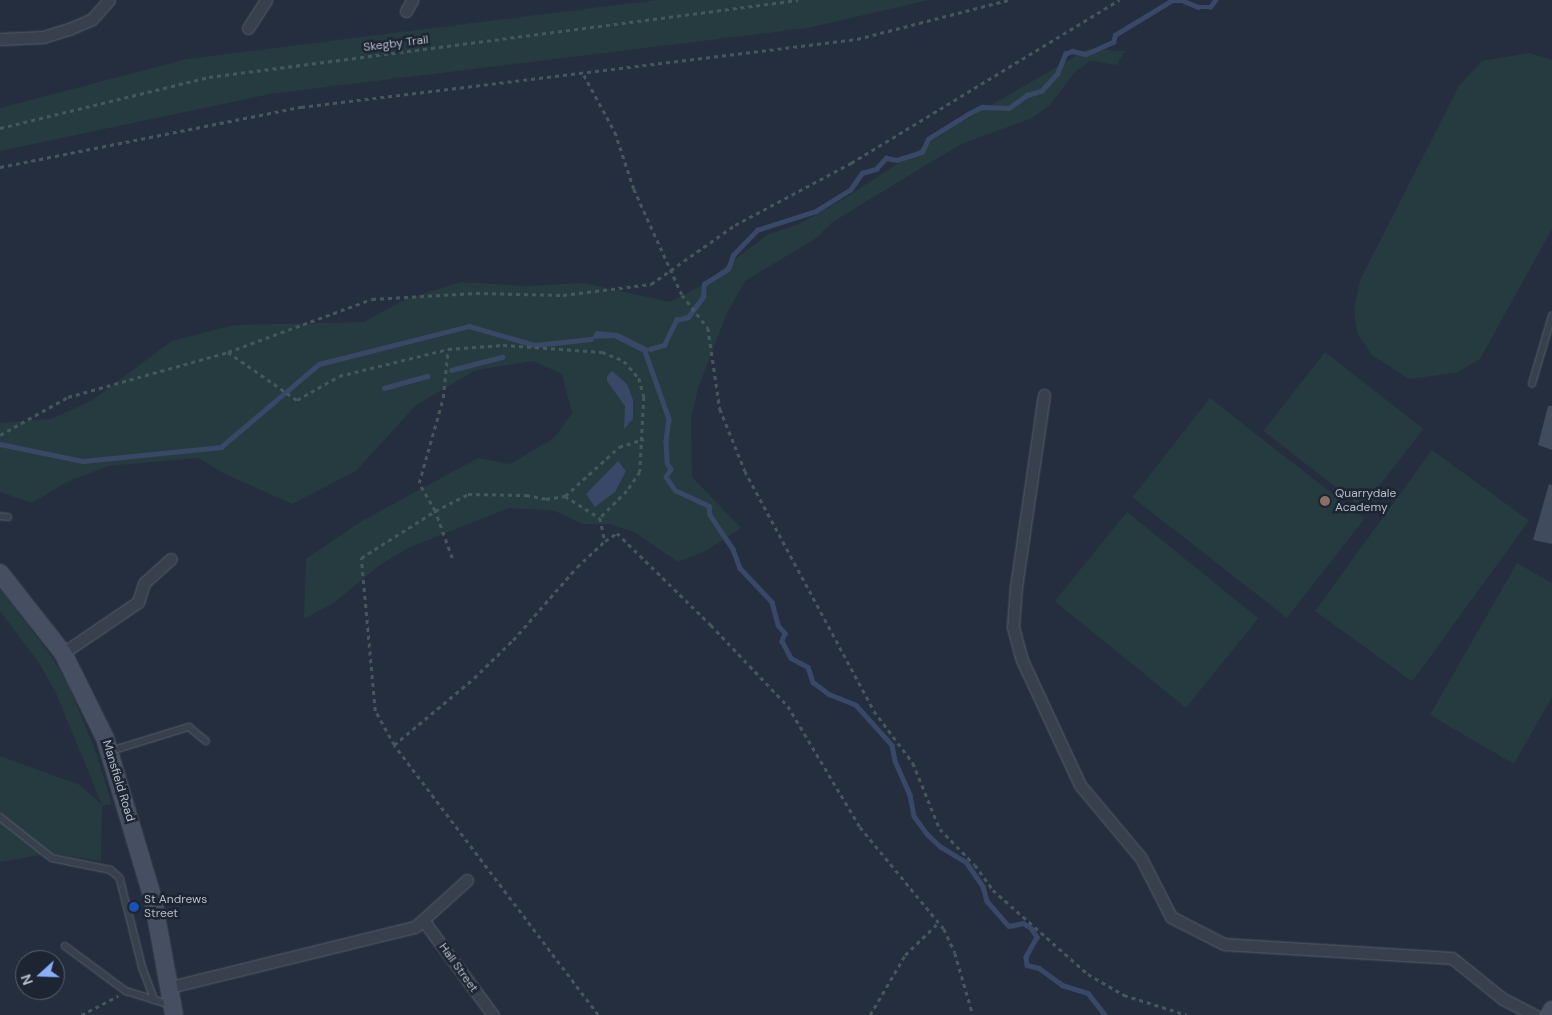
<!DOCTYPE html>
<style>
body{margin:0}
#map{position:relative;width:1552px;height:1015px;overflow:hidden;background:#242e3e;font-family:"DM Sans",sans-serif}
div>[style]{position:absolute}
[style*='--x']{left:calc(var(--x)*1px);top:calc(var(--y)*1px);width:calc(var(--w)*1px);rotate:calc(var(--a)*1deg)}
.green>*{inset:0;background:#263b3f;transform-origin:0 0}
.water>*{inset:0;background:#384866}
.stream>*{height:4.5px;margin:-2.25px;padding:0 2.25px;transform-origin:2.25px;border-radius:2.25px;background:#384866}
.building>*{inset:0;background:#404b5e}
.path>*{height:2.5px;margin-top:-1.25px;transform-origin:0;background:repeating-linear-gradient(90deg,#44585c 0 4px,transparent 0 8px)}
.roads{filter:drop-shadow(0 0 1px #565e6c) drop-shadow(0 0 1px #565e6c)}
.service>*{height:5.5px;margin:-2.75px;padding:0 2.75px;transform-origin:2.75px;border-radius:2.75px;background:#38404e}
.minor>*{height:11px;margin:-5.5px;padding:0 5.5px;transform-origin:5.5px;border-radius:5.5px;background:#38404e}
.secondary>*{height:16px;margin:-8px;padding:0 8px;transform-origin:8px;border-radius:8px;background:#464f61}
.dots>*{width:14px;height:14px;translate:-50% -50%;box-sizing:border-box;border:2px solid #1d2533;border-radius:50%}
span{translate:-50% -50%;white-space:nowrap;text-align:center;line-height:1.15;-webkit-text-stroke:5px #1d2533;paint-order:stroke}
.street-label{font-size:12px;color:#b4bbc9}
.poi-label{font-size:12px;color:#b4bbc9}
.left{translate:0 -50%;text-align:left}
.north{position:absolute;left:15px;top:950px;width:50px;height:50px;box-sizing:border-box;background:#1d2533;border:1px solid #59616f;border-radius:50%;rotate:250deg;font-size:14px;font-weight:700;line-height:20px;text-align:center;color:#b4bbc9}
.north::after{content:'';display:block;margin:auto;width:18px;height:22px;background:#8aaff9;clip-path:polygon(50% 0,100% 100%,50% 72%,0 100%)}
</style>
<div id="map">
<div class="green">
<i style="clip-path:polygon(656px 0,929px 0,808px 28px,270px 94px,0 151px,0 108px,187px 59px)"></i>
<i style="clip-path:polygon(1088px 49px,1125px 51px,1117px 65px,1090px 61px,1075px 72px,1049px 106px,1032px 118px,964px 143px,936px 159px,831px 223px,815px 239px,745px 281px,727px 313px,698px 388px,691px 420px,692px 477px,741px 528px,706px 551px,678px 562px,634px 532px,609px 524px,583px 524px,555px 511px,509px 508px,410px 547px,380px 565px,335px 602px,304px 619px,306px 559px,360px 522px,478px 458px,510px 464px,554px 438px,572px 413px,562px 374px,533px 361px,476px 370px,416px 405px,356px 471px,292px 504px,223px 473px,199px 458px,108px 466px,67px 482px,32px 503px,0 492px,0 423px,51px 419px,91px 401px,172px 341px,234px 325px,364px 322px,406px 299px,461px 282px,526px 286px,584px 283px,670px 302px,700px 286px,767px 235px,799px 224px,842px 200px,955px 126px)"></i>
<i style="clip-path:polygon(1529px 53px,1552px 60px,1552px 229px,1480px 359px,1456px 373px,1409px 379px,1372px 355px,1357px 333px,1354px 310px,1360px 280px,1459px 86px,1482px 61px)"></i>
<i style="left:1325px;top:352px;width:125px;height:100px;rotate:38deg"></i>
<i style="left:1210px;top:398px;width:196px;height:126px;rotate:38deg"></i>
<i style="left:1432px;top:450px;width:120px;height:199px;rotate:36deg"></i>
<i style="left:1127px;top:512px;width:169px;height:115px;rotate:39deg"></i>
<i style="clip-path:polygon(1517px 563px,1552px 583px,1552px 697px,1514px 764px,1430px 715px)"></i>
<i style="clip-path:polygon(0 589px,52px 657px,69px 687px,93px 744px,112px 804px,102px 806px,101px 861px,51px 853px,0 862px,0 756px,80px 785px,102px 805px,56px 693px,39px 663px,0 611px)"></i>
</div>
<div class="water">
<i style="clip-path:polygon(596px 331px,618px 333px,650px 349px,646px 354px,614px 338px,591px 339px)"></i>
<i style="clip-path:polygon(612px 371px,627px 384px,633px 400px,633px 419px,624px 429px,625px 406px,607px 381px,607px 376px)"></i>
<i style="clip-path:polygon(618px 461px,626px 471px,615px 492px,595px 507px,586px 494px)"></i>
</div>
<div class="stream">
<i style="--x:650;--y:349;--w:15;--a:-16"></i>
<i style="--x:664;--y:345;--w:28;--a:-64"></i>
<i style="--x:676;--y:320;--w:12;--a:-14"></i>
<i style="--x:688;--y:317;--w:25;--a:-53"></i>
<i style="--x:703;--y:297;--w:13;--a:-86"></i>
<i style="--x:704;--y:284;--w:28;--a:-32"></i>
<i style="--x:728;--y:269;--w:15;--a:-70"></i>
<i style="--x:733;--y:255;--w:35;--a:-46"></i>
<i style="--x:757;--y:230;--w:62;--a:-17.9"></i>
<i style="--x:816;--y:211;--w:40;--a:-32"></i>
<i style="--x:850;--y:190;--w:21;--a:-55"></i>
<i style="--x:862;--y:173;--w:15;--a:-16"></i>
<i style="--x:876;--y:169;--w:15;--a:-48"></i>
<i style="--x:886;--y:158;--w:11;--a:10"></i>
<i style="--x:897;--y:160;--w:26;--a:-18"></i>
<i style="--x:922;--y:152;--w:14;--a:-65"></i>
<i style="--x:928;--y:139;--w:47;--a:-32"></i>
<i style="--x:968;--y:114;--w:16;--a:-27"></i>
<i style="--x:982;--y:107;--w:27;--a:2"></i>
<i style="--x:1009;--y:108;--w:22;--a:-36"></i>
<i style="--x:1027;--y:95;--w:15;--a:-16"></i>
<i style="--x:1041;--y:91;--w:23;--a:-47"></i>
<i style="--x:1057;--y:74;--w:22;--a:-68"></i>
<i style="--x:1065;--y:54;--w:8;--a:-23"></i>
<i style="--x:1072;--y:51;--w:14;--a:12"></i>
<i style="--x:1086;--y:54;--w:30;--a:-24"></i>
<i style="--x:1113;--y:42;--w:7;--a:-74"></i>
<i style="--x:1115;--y:35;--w:66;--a:-31.3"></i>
<i style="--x:1171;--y:1;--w:13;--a:0"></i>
<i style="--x:1184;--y:1;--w:15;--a:23"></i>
<i style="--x:1198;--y:7;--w:12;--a:0"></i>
<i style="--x:1210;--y:7;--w:9;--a:-54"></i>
<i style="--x:646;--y:354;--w:69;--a:70.5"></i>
<i style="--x:669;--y:419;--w:22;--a:98"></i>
<i style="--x:666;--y:441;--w:22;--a:87"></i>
<i style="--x:667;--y:463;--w:7;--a:56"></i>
<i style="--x:671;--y:469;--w:9;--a:122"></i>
<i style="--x:666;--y:477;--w:16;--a:55"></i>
<i style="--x:675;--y:490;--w:38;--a:25"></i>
<i style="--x:709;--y:506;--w:9;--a:84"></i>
<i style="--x:710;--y:515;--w:41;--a:55.9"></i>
<i style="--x:733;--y:549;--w:20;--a:70"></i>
<i style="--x:740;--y:568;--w:47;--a:46.7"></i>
<i style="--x:772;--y:602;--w:24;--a:75"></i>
<i style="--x:778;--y:625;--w:11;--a:49"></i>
<i style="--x:785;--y:633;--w:9;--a:111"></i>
<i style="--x:782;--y:641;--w:19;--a:62"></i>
<i style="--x:791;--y:658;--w:19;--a:28"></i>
<i style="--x:808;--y:667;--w:16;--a:72"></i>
<i style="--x:813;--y:682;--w:20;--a:37"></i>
<i style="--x:829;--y:694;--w:29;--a:22"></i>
<i style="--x:856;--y:705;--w:54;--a:48"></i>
<i style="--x:892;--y:745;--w:16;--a:79"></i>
<i style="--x:895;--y:761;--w:37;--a:66"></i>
<i style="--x:910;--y:795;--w:21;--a:79"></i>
<i style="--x:914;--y:816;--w:22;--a:54"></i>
<i style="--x:927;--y:834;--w:19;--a:43"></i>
<i style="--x:941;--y:847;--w:29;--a:31"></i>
<i style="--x:966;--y:862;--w:29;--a:55"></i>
<i style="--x:983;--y:886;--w:16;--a:75"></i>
<i style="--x:987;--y:901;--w:33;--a:49"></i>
<i style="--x:1009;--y:926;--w:14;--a:-12"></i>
<i style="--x:1023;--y:923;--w:9;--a:32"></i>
<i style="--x:1031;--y:928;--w:11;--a:56"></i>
<i style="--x:1037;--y:937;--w:23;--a:119"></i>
<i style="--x:1026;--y:957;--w:8;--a:83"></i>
<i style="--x:1027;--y:965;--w:12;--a:14"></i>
<i style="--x:1039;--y:968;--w:29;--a:36"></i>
<i style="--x:1062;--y:985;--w:27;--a:17"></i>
<i style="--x:1088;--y:993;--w:28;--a:52"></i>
<i style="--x:451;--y:370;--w:53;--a:-14.3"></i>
<i style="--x:384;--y:388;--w:45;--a:-15.6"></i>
<i style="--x:0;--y:444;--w:85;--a:11.6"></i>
<i style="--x:83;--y:461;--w:139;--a:-5.8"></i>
<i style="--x:221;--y:447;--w:128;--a:-40.3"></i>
<i style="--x:319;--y:364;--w:155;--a:-14.2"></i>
<i style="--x:469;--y:326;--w:69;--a:16.1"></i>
<i style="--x:535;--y:345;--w:56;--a:-6.1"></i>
</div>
<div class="building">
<i style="clip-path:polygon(1548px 406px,1552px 406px,1552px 450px,1538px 445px)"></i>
<i style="clip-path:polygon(1549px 484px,1552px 485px,1552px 544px,1533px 540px)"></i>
</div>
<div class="path">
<i style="--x:584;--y:75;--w:65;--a:61.5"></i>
<i style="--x:615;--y:132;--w:60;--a:71.6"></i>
<i style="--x:634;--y:189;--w:116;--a:65.6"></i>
<i style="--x:682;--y:295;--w:42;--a:51.8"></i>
<i style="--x:708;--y:328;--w:82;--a:81.6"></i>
<i style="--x:720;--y:409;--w:67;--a:68"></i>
<i style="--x:745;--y:471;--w:272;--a:61.7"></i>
<i style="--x:874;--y:711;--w:65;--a:53.1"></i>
<i style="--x:913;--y:763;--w:71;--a:67.8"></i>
<i style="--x:940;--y:829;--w:50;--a:45.8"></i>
<i style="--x:975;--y:865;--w:31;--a:54"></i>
<i style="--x:993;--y:890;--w:127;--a:41.5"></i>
<i style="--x:1088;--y:974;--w:42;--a:30.3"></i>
<i style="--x:1124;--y:995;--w:66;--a:17.6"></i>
<i style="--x:0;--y:128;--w:215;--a:-13.7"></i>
<i style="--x:209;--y:77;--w:594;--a:-7.45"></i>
<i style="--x:0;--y:167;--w:307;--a:-11.3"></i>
<i style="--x:301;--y:107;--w:560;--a:-6.97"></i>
<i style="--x:857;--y:39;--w:156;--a:-14.5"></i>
<i style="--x:228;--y:352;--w:153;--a:-20.2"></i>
<i style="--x:372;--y:299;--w:104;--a:-3.3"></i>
<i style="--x:476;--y:293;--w:87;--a:1.3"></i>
<i style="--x:563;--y:295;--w:89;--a:-7.1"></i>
<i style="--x:651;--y:284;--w:103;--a:-35.1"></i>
<i style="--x:735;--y:225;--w:132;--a:-28.1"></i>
<i style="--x:851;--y:163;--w:314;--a:-31.3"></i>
<i style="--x:0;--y:435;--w:78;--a:-29.2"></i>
<i style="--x:68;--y:397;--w:166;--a:-15.7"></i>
<i style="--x:228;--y:352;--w:84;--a:34.8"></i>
<i style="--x:297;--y:400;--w:48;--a:-29.7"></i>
<i style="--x:339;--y:376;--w:112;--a:-13.9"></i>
<i style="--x:565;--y:496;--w:73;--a:-42.2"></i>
<i style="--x:619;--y:447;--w:26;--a:-18"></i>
<i style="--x:452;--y:558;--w:50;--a:-109.9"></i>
<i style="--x:435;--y:511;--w:32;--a:-120"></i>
<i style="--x:419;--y:483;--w:88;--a:-74.2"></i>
<i style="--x:443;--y:398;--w:49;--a:-84.2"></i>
<i style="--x:448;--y:349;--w:55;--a:-4.2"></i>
<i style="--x:503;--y:345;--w:99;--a:4"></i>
<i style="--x:602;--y:352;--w:24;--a:22"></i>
<i style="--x:624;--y:361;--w:23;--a:49"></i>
<i style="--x:639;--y:378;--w:20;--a:75"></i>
<i style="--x:644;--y:397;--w:75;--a:93.1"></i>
<i style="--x:640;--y:472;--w:23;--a:124"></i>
<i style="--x:627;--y:491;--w:38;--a:135"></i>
<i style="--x:394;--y:745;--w:104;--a:-39.9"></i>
<i style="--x:474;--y:678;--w:54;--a:-44.3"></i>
<i style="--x:513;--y:640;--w:97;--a:-48.8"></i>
<i style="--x:577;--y:567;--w:38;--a:-43"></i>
<i style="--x:81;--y:1015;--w:42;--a:-27.2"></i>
<i style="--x:598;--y:1015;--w:338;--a:-127.1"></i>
<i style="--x:394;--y:745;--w:39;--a:-119"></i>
<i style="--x:375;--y:711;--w:154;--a:-95.2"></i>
<i style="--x:361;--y:558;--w:88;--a:-32.4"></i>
<i style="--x:435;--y:511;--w:37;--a:-27"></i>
<i style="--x:468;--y:494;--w:58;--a:1"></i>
<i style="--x:526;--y:495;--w:20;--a:11"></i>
<i style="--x:546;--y:499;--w:19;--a:-9"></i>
<i style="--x:565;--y:496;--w:41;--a:32.2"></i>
<i style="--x:600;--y:518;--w:24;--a:78"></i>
<i style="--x:605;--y:541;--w:14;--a:-34"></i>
<i style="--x:617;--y:533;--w:132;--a:44.4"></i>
<i style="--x:711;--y:625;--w:112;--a:46.5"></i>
<i style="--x:788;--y:706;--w:141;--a:59.2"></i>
<i style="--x:860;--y:827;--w:132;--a:50.5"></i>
<i style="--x:944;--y:929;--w:26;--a:65"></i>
<i style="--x:955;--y:953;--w:65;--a:73.8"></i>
<i style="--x:870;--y:1015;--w:69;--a:-59.7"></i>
<i style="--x:905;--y:955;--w:46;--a:-44.1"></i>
</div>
<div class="roads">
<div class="service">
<i style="--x:1532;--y:384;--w:71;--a:-73.6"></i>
<i style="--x:0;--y:516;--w:8;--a:7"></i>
<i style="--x:111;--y:751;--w:82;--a:-17.1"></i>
<i style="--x:189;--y:727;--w:22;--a:39"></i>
<i style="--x:0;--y:817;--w:66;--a:38.3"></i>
<i style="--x:52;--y:858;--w:60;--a:11.5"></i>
<i style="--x:111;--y:870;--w:12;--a:42"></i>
<i style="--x:120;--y:878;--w:94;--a:75.8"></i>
<i style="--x:143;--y:969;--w:33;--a:69"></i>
<i style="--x:65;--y:946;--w:76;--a:36.4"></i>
<i style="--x:126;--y:991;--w:47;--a:17.3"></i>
</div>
<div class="minor">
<i style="--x:406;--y:11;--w:13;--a:-61"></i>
<i style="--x:248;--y:28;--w:33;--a:-57"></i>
<i style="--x:0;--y:39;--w:43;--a:-2.7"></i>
<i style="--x:43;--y:37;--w:27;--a:-17"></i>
<i style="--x:69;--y:29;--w:25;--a:-23"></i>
<i style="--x:92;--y:19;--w:25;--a:-48"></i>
<i style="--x:1044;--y:395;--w:193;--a:98.3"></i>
<i style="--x:1016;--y:586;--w:41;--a:94.2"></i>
<i style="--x:1013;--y:627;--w:34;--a:75"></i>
<i style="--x:1022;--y:660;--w:138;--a:65.1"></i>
<i style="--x:1080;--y:785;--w:95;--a:50.1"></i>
<i style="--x:1141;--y:858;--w:66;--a:63"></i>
<i style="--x:1171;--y:917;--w:59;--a:27"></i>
<i style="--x:1224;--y:944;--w:228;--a:3.5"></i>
<i style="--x:1452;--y:958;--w:65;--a:38.8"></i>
<i style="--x:1503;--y:999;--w:35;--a:27"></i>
<i style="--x:63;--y:653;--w:91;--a:-34.2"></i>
<i style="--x:138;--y:602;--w:20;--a:-72"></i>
<i style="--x:144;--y:583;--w:36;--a:-42"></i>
<i style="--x:423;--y:920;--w:118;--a:53.6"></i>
<i style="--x:170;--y:987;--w:252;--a:-13.8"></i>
<i style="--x:415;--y:927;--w:70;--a:-42.1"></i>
</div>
<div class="secondary">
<i style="--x:0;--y:573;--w:102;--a:51.8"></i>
<i style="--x:63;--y:653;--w:95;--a:63.7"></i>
<i style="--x:105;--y:738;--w:168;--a:73.4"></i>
<i style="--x:153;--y:899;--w:118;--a:79.7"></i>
<i style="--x:1549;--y:1015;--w:6;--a:-59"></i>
</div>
</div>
<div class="dots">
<i style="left:1325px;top:501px;background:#8d6e63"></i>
<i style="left:134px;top:907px;background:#1a4fb4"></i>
</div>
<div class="street-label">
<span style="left:396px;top:44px;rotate:-7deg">Skegby Trail</span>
<span style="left:118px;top:781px;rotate:73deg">Mansfield Road</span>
<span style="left:458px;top:968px;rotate:54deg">Hall Street</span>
</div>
<div class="poi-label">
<span class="left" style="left:1335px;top:501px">Quarrydale<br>Academy</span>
<span class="left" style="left:144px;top:907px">St Andrews<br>Street</span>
</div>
<div class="north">N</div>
</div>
